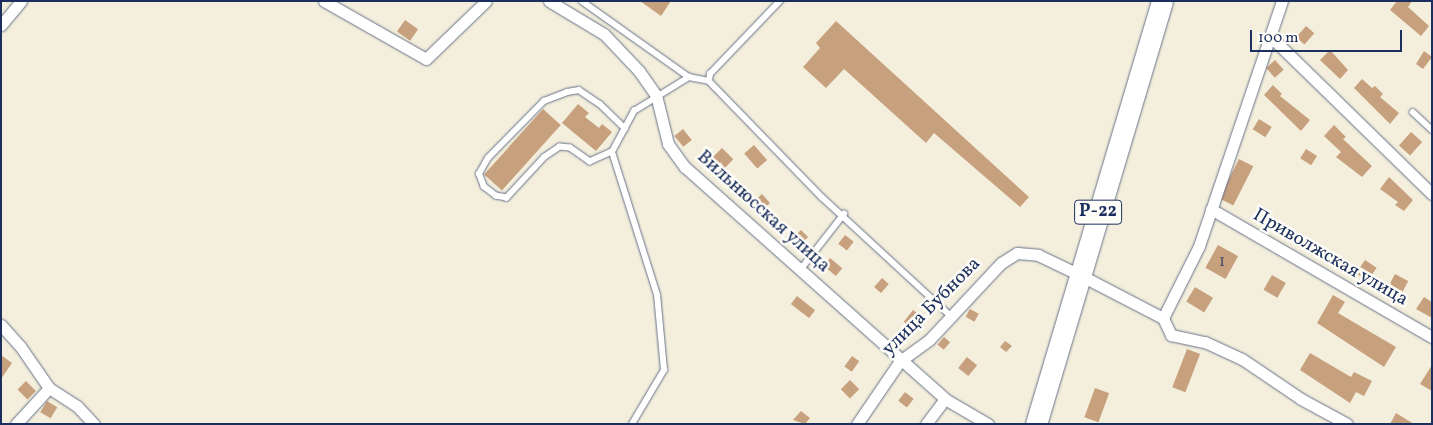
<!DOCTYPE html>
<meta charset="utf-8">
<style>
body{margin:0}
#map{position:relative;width:1433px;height:425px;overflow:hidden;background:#f4efdc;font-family:Vollkorn,serif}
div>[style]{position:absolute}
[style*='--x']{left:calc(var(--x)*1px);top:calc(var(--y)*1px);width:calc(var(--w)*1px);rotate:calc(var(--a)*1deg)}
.building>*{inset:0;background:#c7a07e;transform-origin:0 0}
.roads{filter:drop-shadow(0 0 1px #67728a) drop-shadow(0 0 1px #67728a)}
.lane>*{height:5.5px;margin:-2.75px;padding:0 2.75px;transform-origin:2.75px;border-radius:2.75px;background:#fff}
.street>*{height:11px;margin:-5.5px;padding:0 5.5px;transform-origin:5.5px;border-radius:5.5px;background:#fff}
.highway>*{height:21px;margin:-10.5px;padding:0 10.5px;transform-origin:10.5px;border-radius:10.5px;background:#fff}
span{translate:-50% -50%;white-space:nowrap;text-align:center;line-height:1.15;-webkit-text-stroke:5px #fdfcf7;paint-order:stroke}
.number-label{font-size:16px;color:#464b66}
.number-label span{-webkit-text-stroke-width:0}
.shield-label span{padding:1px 4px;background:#fdfcf7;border:1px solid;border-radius:4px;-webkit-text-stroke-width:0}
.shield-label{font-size:18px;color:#1b2f5e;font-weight:700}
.street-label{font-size:19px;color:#1b2f5e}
.frame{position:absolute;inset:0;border:2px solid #1b2f5e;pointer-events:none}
.scale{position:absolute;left:1250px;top:30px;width:152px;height:22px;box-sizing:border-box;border:2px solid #1b2f5e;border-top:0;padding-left:6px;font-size:15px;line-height:18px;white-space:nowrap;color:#1b2f5e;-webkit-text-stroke:4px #fdfcf7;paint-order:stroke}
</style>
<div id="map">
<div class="building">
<i style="clip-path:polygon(640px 1px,671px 1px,661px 16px)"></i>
<i style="clip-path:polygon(1397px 1px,1412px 1px,1408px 7px,1429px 26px,1421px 36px,1390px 10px)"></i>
<i style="left:405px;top:20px;width:16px;height:14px;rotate:35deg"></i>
<i style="clip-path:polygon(836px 21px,1029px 197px,1020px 207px,934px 133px,926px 143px,844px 69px,826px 88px,803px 67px,820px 48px,816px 43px)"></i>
<i style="left:1306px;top:26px;width:11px;height:15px;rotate:41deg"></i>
<i style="clip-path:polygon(1330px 50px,1348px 70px,1340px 79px,1320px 60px)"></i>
<i style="clip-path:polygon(1424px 51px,1432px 57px,1423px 69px,1416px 64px)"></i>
<i style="left:1275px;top:60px;width:13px;height:12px;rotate:48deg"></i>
<i style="clip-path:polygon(1362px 79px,1372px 88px,1375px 86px,1383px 94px,1380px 97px,1399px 113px,1390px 124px,1354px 88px)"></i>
<i style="clip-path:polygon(1273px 85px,1282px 94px,1280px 96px,1310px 120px,1301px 131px,1264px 95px)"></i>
<i style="clip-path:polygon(578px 104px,589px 113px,585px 117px,599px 128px,602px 124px,612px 132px,596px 151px,562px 123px)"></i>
<i style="left:543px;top:109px;width:24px;height:88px;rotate:42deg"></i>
<i style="left:1259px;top:119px;width:15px;height:12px;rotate:32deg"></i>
<i style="clip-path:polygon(1334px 125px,1346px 137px,1343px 139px,1372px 166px,1362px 177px,1336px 157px,1341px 152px,1324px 136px)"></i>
<i style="left:683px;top:129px;width:14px;height:11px;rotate:51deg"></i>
<i style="left:1411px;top:132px;width:15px;height:18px;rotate:42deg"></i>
<i style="left:754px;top:145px;width:20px;height:13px;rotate:49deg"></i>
<i style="left:722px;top:148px;width:16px;height:16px;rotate:45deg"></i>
<i style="left:1306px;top:149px;width:13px;height:11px;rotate:32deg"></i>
<i style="left:1239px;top:159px;width:16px;height:44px;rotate:27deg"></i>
<i style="clip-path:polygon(1389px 177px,1413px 200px,1404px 211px,1395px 205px,1398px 202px,1380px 189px)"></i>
<i style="left:762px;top:194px;width:12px;height:13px;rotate:48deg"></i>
<i style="left:801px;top:230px;width:10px;height:11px;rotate:45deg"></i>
<i style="left:845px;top:235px;width:11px;height:11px;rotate:38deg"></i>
<i style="left:1218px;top:245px;width:23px;height:26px;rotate:29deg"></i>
<i style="left:830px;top:258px;width:16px;height:10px;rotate:40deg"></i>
<i style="left:1365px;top:260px;width:14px;height:16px;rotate:34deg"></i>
<i style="left:1395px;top:274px;width:15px;height:17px;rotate:28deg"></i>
<i style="left:1272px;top:275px;width:16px;height:17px;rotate:30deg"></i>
<i style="left:882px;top:278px;width:9px;height:12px;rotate:41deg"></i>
<i style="left:1195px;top:287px;width:21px;height:17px;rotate:31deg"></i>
<i style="clip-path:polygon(1333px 295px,1345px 302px,1338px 313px,1396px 347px,1384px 367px,1317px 323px)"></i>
<i style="left:797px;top:296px;width:23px;height:10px;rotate:38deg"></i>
<i style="clip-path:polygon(1424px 297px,1432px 302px,1432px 318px,1416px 309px)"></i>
<i style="left:970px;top:309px;width:10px;height:9px;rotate:29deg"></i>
<i style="left:913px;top:310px;width:11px;height:15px;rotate:38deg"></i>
<i style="left:944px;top:337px;width:8px;height:10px;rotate:40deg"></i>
<i style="clip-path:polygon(1005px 341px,1012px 346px,1006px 352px,1000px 347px)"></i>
<i style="left:1187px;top:349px;width:14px;height:41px;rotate:21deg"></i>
<i style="clip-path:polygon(1310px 353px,1351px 377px,1354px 372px,1372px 381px,1364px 396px,1356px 392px,1350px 403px,1300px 370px)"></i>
<i style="clip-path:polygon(1px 355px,12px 363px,1px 379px)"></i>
<i style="left:852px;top:356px;width:9px;height:13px;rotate:36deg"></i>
<i style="left:967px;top:357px;width:13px;height:14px;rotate:39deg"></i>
<i style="clip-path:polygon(1432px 365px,1432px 391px,1420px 384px)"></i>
<i style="left:850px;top:380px;width:13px;height:13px;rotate:45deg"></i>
<i style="left:26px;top:381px;width:14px;height:12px;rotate:45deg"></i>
<i style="left:1095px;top:388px;width:15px;height:31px;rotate:20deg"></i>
<i style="left:905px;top:392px;width:11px;height:11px;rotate:38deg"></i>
<i style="left:47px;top:401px;width:12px;height:13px;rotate:31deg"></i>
<i style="clip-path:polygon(801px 411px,810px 418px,805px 424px,793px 420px)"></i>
<i style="clip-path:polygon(1396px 413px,1414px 424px,1390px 424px)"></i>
</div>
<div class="roads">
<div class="lane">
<i style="--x:582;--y:1;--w:131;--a:35.4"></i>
<i style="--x:709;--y:81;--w:162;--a:45.8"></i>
<i style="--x:822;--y:197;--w:176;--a:42.7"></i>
<i style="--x:1413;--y:112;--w:26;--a:43"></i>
<i style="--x:612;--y:152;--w:24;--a:156"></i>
<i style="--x:590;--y:162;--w:24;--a:-145"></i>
<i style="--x:570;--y:148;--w:10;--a:-174"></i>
<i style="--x:560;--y:147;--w:18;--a:146"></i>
<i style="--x:545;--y:157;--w:56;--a:132.8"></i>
<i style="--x:507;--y:198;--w:11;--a:-170"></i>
<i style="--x:496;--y:196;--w:15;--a:-143"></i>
<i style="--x:484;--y:187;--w:14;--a:-111"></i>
<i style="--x:479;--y:174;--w:18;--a:-61"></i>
<i style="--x:488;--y:158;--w:80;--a:-45.5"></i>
<i style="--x:544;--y:101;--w:25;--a:-21"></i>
<i style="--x:567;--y:92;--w:12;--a:-9"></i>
<i style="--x:579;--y:90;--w:25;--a:34"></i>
<i style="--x:600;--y:104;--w:35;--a:44"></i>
<i style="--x:801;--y:269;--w:70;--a:-52"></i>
<i style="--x:632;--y:424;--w:63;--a:-59.3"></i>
<i style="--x:664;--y:370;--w:75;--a:-95.3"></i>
<i style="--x:657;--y:295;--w:150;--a:-107.5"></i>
<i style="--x:612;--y:152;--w:47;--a:-61.8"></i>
<i style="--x:634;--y:111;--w:65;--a:-31.7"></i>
<i style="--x:689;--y:77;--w:20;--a:11"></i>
<i style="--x:709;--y:81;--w:7;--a:-82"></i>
<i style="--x:710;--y:74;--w:101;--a:-46.2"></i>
</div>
<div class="street">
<i style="--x:324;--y:1;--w:117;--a:29.6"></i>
<i style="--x:426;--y:59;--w:83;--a:-44"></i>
<i style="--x:549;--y:1;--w:64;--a:31"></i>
<i style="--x:604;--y:34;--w:51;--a:46.6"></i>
<i style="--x:639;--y:71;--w:29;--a:55"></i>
<i style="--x:656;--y:95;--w:50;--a:76.2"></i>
<i style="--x:668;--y:144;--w:29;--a:54"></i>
<i style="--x:685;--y:167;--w:348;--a:41.7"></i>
<i style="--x:945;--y:399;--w:50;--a:30.2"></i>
<i style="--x:1;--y:25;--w:31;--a:-50"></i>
<i style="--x:1271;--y:37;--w:225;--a:44.3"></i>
<i style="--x:1211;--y:209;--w:255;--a:30.1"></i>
<i style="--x:1163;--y:318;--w:80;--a:-63.4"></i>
<i style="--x:1199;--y:246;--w:259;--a:-71.3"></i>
<i style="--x:1;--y:325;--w:28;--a:48"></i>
<i style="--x:20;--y:346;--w:51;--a:55.4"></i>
<i style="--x:49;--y:388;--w:33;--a:33"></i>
<i style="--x:77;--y:406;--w:25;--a:47"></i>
<i style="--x:16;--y:424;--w:49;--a:-47.5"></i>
<i style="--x:857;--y:424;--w:76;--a:-55.7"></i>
<i style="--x:900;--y:361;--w:36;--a:-36"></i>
<i style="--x:929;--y:340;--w:105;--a:-46.9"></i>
<i style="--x:1001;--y:263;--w:19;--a:-32"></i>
<i style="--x:1017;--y:253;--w:21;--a:5"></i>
<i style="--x:1038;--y:255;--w:47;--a:25.5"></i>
<i style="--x:1080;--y:275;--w:93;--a:27.4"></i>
<i style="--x:1163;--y:318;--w:19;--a:65"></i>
<i style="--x:1171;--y:335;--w:35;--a:12"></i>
<i style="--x:1205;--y:342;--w:41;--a:24.7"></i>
<i style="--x:1242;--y:359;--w:71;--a:34.1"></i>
<i style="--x:1301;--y:399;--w:52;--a:28.5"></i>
<i style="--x:926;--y:424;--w:31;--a:-53"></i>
</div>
<div class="highway">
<i style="--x:1036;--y:424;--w:441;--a:-73.4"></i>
</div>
</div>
<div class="number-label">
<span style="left:1222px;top:262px">1</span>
</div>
<div class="shield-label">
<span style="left:1098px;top:212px">Р-22</span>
</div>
<div class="street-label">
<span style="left:763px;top:212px;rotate:42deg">Вильнюсская улица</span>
<span style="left:1330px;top:258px;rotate:30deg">Приволжская улица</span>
<span style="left:932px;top:307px;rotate:-45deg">улица Бубнова</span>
</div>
<div class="frame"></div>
<div class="scale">100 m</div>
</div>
